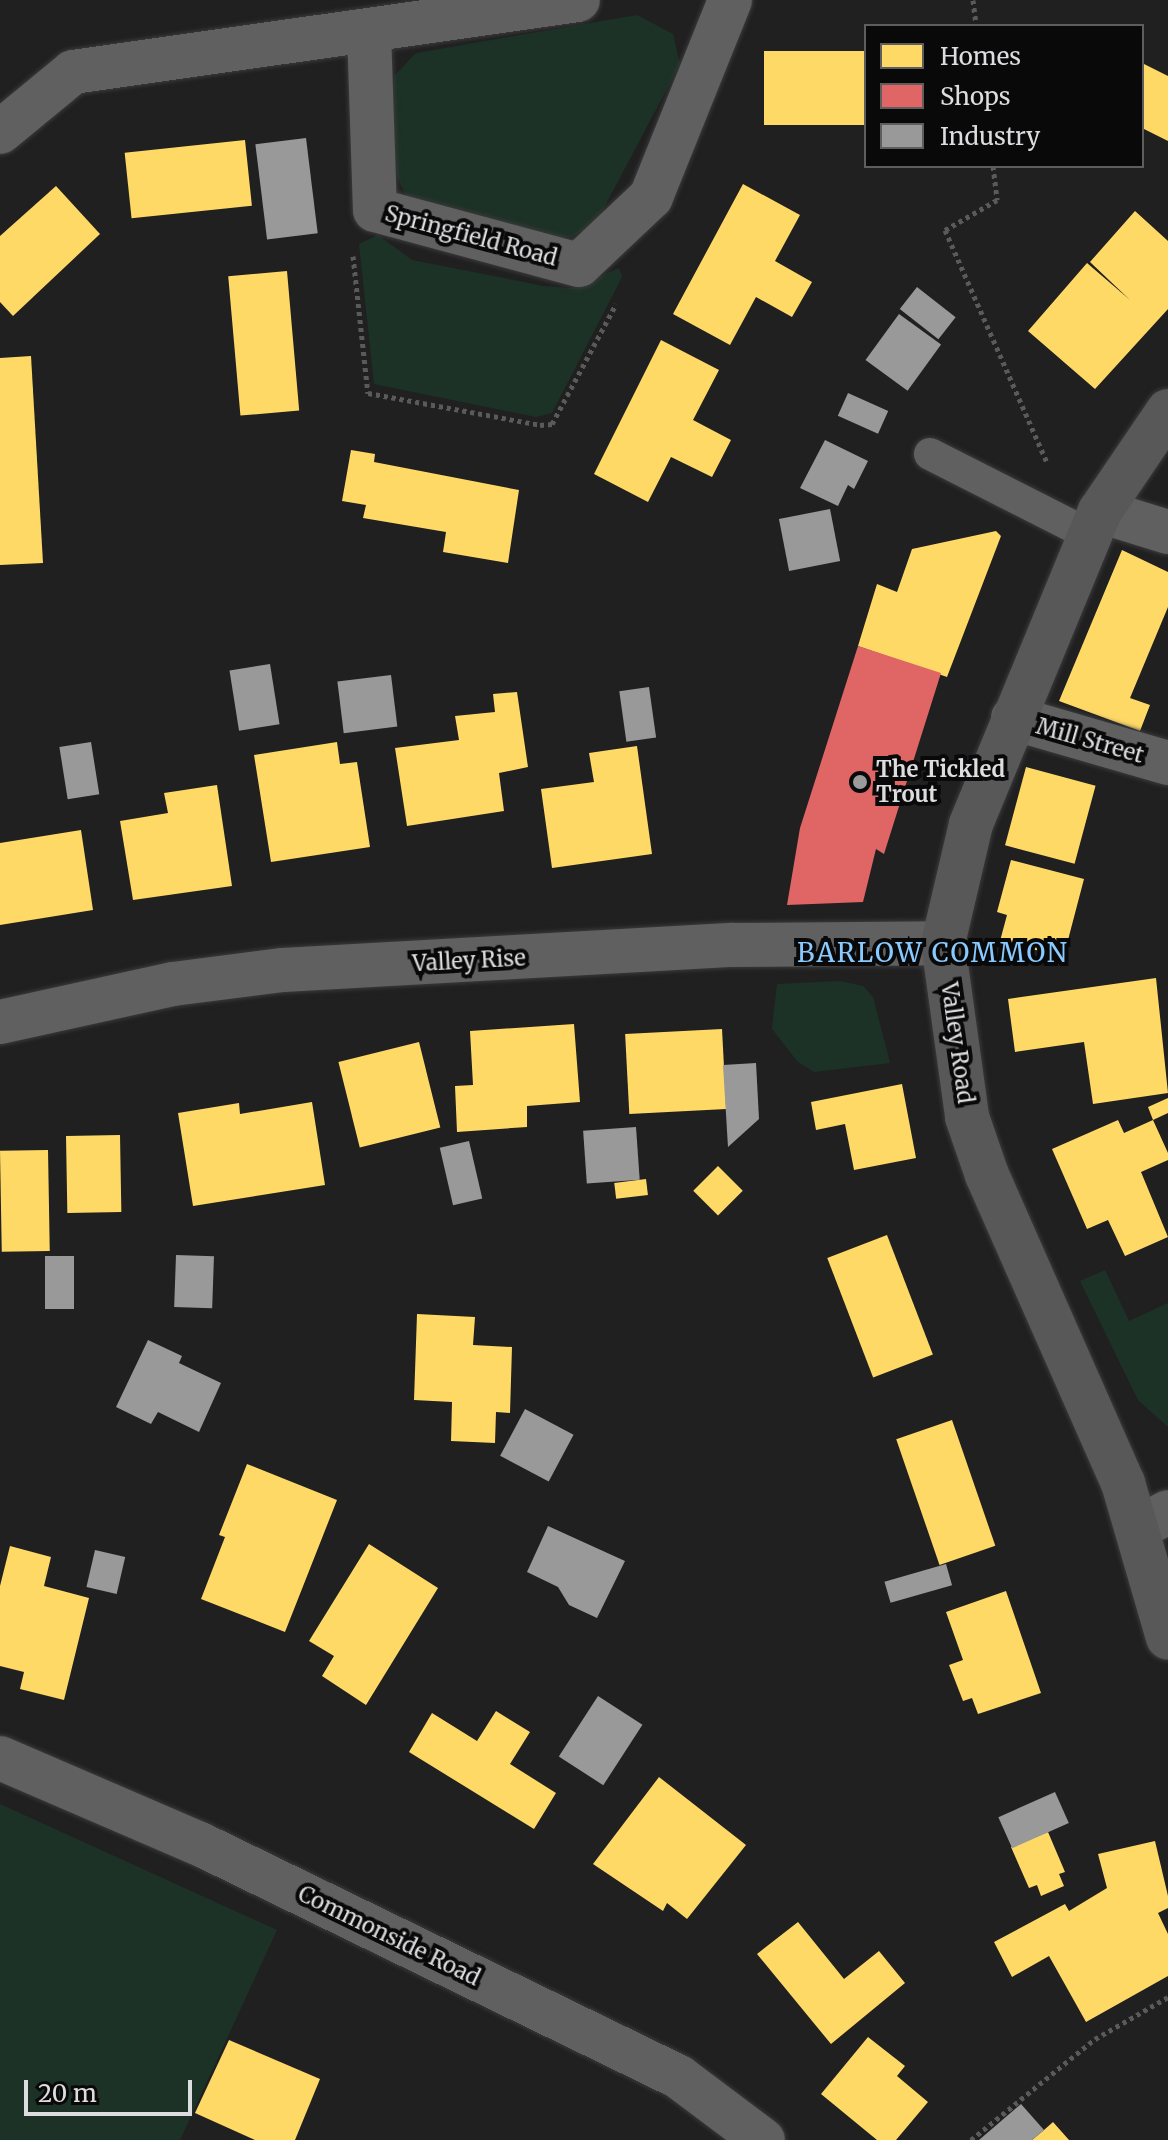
<!DOCTYPE html>
<style>
body{margin:0}
#map{position:relative;width:1168px;height:2140px;overflow:hidden;background:#202021;font-family:Merriweather,serif}
div>[style]{position:absolute}
[style*='--x']{left:calc(var(--x)*1px);top:calc(var(--y)*1px);width:calc(var(--w)*1px);rotate:calc(var(--a)*1deg)}
.green>*{inset:0;background:#1d3226}
.homes>*{inset:0;background:#ffd966;transform-origin:0 0}
.shops>*{inset:0;background:#e06666}
.industry>*{inset:0;background:#999;transform-origin:0 0}
.path>*{height:5px;margin-top:-2.5px;transform-origin:0;background:repeating-linear-gradient(90deg,#5b5a5b 0 4px,transparent 0 8px)}
.roads{filter:drop-shadow(0 0 2px #3a3a3c) drop-shadow(0 0 2px #3a3a3c)}
.service>*{height:32px;margin:-16px;padding:0 16px;transform-origin:16px;border-radius:16px;background:#606060}
.minor>*{height:44px;margin:-22px;padding:0 22px;transform-origin:22px;border-radius:22px;background:#606060}
.secondary>*{height:44px;margin:-22px;padding:0 22px;transform-origin:22px;border-radius:22px;background:#595858}
.dots>*{width:22px;height:22px;translate:-50% -50%;box-sizing:border-box;border:4px solid #09090a;border-radius:50%}
span{translate:-50% -50%;white-space:nowrap;text-align:center;line-height:1.15;-webkit-text-stroke:8px #09090a;paint-order:stroke}
.street-label{font-size:22px;color:#dddddf}
.poi-label{font-size:22px;color:#dddddf;font-weight:700}
.left{translate:0 -50%;text-align:left}
.quarter-label{font-size:26px;color:#89caff;letter-spacing:2px}
.legend{position:absolute;left:864px;top:24px;width:280px;height:144px;box-sizing:border-box;background:#09090a;border:2px solid #5e5e5f;margin:0;padding:10px 14px;list-style:none;font-size:24px;color:#dddddf}
.legend li{display:flex;align-items:center;gap:16px;height:40px}
.legend b{width:40px;border:2px solid #5e5e5f}
.scale{position:absolute;left:24px;top:2080px;width:168px;height:36px;box-sizing:border-box;border:4px solid #dddddf;border-top:0;padding-left:10px;font-size:24px;line-height:28px;white-space:nowrap;color:#dddddf;-webkit-text-stroke:6px #09090a;paint-order:stroke}
</style>
<div id="map">
<div class="green">
<i style="clip-path:polygon(637px 15px,673px 34px,680px 64px,596px 223px,572px 237px,556px 239px,407px 198px,395px 172px,393px 86px,395px 75px,416px 53px)"></i>
<i style="clip-path:polygon(378px 235px,412px 260px,544px 286px,572px 288px,619px 268px,622px 277px,552px 413px,536px 417px,374px 384px,359px 244px)"></i>
<i style="clip-path:polygon(840px 981px,863px 986px,873px 997px,890px 1063px,814px 1072px,798px 1062px,772px 1029px,777px 984px)"></i>
<i style="clip-path:polygon(1105px 1270px,1129px 1321px,1168px 1303px,1168px 1427px,1138px 1400px,1080px 1281px)"></i>
<i style="clip-path:polygon(0 1804px,277px 1930px,180px 2140px,0 2140px)"></i>
</div>
<div class="homes">
<i style="left:866px;top:51px;width:74px;height:102px;rotate:90deg"></i>
<i style="clip-path:polygon(1142px 63px,1168px 76px,1168px 141px,1142px 128px)"></i>
<i style="left:245px;top:140px;width:66px;height:121px;rotate:84deg"></i>
<i style="clip-path:polygon(743px 184px,800px 215px,775px 261px,812px 282px,792px 317px,756px 297px,730px 345px,673px 314px)"></i>
<i style="clip-path:polygon(56px 186px,100px 234px,13px 316px,0 302px,0 236px)"></i>
<i style="clip-path:polygon(1135px 211px,1168px 241px,1168px 309px,1095px 389px,1028px 331px,1087px 263px,1130px 300px,1090px 262px)"></i>
<i style="left:287px;top:271px;width:140px;height:59px;rotate:85deg"></i>
<i style="clip-path:polygon(661px 340px,719px 370px,693px 420px,731px 440px,712px 477px,671px 457px,648px 502px,594px 474px)"></i>
<i style="clip-path:polygon(31px 356px,43px 563px,0 565px,0 358px)"></i>
<i style="clip-path:polygon(351px 450px,375px 454px,374px 462px,519px 490px,508px 563px,443px 552px,446px 532px,363px 518px,366px 505px,342px 501px)"></i>
<i style="clip-path:polygon(996px 531px,1001px 536px,947px 677px,858px 646px,877px 584px,897px 592px,912px 549px)"></i>
<i style="clip-path:polygon(1122px 550px,1168px 572px,1168px 607px,1130px 698px,1150px 705px,1140px 731px,1059px 701px)"></i>
<i style="clip-path:polygon(517px 692px,528px 767px,499px 773px,504px 811px,407px 826px,395px 748px,459px 740px,455px 716px,495px 712px,493px 694px)"></i>
<i style="clip-path:polygon(337px 742px,340px 764px,357px 762px,370px 847px,271px 862px,254px 755px)"></i>
<i style="clip-path:polygon(637px 746px,652px 854px,552px 868px,541px 789px,594px 782px,589px 753px)"></i>
<i style="left:1026px;top:767px;width:72px;height:81px;rotate:15deg"></i>
<i style="clip-path:polygon(217px 785px,232px 886px,133px 900px,120px 821px,168px 813px,164px 793px)"></i>
<i style="clip-path:polygon(81px 830px,93px 910px,0 925px,0 843px)"></i>
<i style="clip-path:polygon(1011px 860px,1084px 879px,1068px 940px,1061px 938px,1056px 955px,1000px 941px,1007px 915px,997px 912px)"></i>
<i style="clip-path:polygon(1156px 978px,1168px 1093px,1093px 1104px,1084px 1042px,1015px 1052px,1008px 999px)"></i>
<i style="clip-path:polygon(574px 1024px,580px 1102px,527px 1106px,527px 1127px,457px 1132px,455px 1086px,473px 1085px,470px 1031px)"></i>
<i style="left:722px;top:1029px;width:80px;height:97px;rotate:87deg"></i>
<i style="left:419px;top:1042px;width:88px;height:83px;rotate:76deg"></i>
<i style="clip-path:polygon(902px 1084px,916px 1158px,854px 1170px,845px 1124px,816px 1130px,811px 1102px)"></i>
<i style="clip-path:polygon(1168px 1098px,1168px 1113px,1153px 1120px,1148px 1107px)"></i>
<i style="clip-path:polygon(312px 1102px,325px 1185px,193px 1206px,178px 1113px,239px 1103px,240px 1114px)"></i>
<i style="clip-path:polygon(1118px 1120px,1124px 1133px,1153px 1120px,1168px 1153px,1168px 1160px,1141px 1172px,1168px 1237px,1125px 1256px,1108px 1220px,1087px 1229px,1052px 1149px)"></i>
<i style="left:120px;top:1135px;width:77px;height:54px;rotate:89deg"></i>
<i style="left:48px;top:1150px;width:101px;height:48px;rotate:89deg"></i>
<i style="left:718px;top:1166px;width:35px;height:35px;rotate:45deg"></i>
<i style="left:646px;top:1179px;width:16px;height:32px;rotate:83deg"></i>
<i style="left:887px;top:1235px;width:128px;height:64px;rotate:69deg"></i>
<i style="clip-path:polygon(417px 1314px,475px 1317px,473px 1345px,512px 1347px,510px 1413px,496px 1412px,495px 1443px,451px 1441px,452px 1402px,414px 1400px)"></i>
<i style="left:952px;top:1420px;width:133px;height:59px;rotate:71deg"></i>
<i style="clip-path:polygon(247px 1464px,337px 1500px,285px 1632px,201px 1599px,225px 1537px,219px 1535px)"></i>
<i style="clip-path:polygon(369px 1544px,438px 1588px,366px 1705px,322px 1676px,334px 1656px,309px 1641px)"></i>
<i style="clip-path:polygon(10px 1546px,51px 1557px,44px 1586px,89px 1598px,64px 1700px,20px 1689px,24px 1672px,0 1666px,0 1586px)"></i>
<i style="clip-path:polygon(1006px 1591px,1041px 1693px,978px 1714px,972px 1698px,963px 1701px,949px 1665px,963px 1660px,946px 1612px)"></i>
<i style="clip-path:polygon(496px 1711px,530px 1732px,510px 1764px,556px 1793px,534px 1829px,409px 1752px,432px 1713px,477px 1741px)"></i>
<i style="clip-path:polygon(659px 1777px,746px 1845px,687px 1919px,667px 1903px,663px 1911px,593px 1864px)"></i>
<i style="clip-path:polygon(1048px 1832px,1065px 1872px,1059px 1874px,1064px 1886px,1041px 1896px,1037px 1885px,1029px 1888px,1011px 1847px)"></i>
<i style="clip-path:polygon(1155px 1841px,1168px 1896px,1168px 1908px,1158px 1913px,1168px 1934px,1168px 1976px,1086px 2022px,1049px 1956px,1012px 1977px,994px 1942px,1065px 1904px,1069px 1911px,1107px 1888px,1098px 1854px)"></i>
<i style="clip-path:polygon(798px 1922px,844px 1979px,879px 1951px,905px 1983px,831px 2044px,757px 1954px)"></i>
<i style="clip-path:polygon(868px 2037px,905px 2066px,897px 2076px,928px 2102px,896px 2140px,877px 2140px,821px 2094px)"></i>
<i style="clip-path:polygon(229px 2040px,320px 2079px,295px 2140px,255px 2140px,195px 2113px)"></i>
<i style="clip-path:polygon(1053px 2122px,1069px 2140px,1032px 2140px,1044px 2130px)"></i>
</div>
<div class="shops">
<i style="clip-path:polygon(858px 646px,941px 673px,884px 854px,876px 849px,863px 902px,787px 905px,800px 828px)"></i>
</div>
<div class="industry">
<i style="left:306px;top:138px;width:96px;height:51px;rotate:83deg"></i>
<i style="left:917px;top:287px;width:49px;height:28px;rotate:38deg"></i>
<i style="left:899px;top:314px;width:52px;height:57px;rotate:36deg"></i>
<i style="left:848px;top:393px;width:44px;height:25px;rotate:24deg"></i>
<i style="clip-path:polygon(825px 440px,868px 461px,854px 489px,848px 485px,838px 506px,800px 488px)"></i>
<i style="left:830px;top:509px;width:53px;height:52px;rotate:79deg"></i>
<i style="left:270px;top:664px;width:61px;height:41px;rotate:81deg"></i>
<i style="left:391px;top:675px;width:52px;height:54px;rotate:83deg"></i>
<i style="left:649px;top:687px;width:51px;height:30px;rotate:82deg"></i>
<i style="left:91px;top:742px;width:53px;height:32px;rotate:81deg"></i>
<i style="clip-path:polygon(756px 1063px,759px 1119px,728px 1147px,723px 1065px)"></i>
<i style="left:636px;top:1127px;width:53px;height:53px;rotate:86deg"></i>
<i style="left:469px;top:1141px;width:59px;height:30px;rotate:77deg"></i>
<i style="left:176px;top:1255px;width:38px;height:52px;rotate:2deg"></i>
<i style="left:45px;top:1256px;width:29px;height:53px"></i>
<i style="clip-path:polygon(148px 1340px,182px 1356px,179px 1363px,221px 1383px,199px 1432px,158px 1412px,151px 1424px,116px 1407px)"></i>
<i style="left:525px;top:1409px;width:55px;height:53px;rotate:28deg"></i>
<i style="clip-path:polygon(548px 1526px,625px 1561px,597px 1618px,569px 1605px,558px 1587px,527px 1572px)"></i>
<i style="left:95px;top:1550px;width:31px;height:38px;rotate:13deg"></i>
<i style="left:946px;top:1564px;width:22px;height:64px;rotate:74deg"></i>
<i style="left:598px;top:1696px;width:53px;height:72px;rotate:33deg"></i>
<i style="left:1055px;top:1792px;width:34px;height:62px;rotate:66deg"></i>
<i style="clip-path:polygon(1021px 2104px,1044px 2130px,1032px 2140px,979px 2140px)"></i>
</div>
<div class="path">
<i style="--x:973;--y:0;--w:26;--a:83"></i>
<i style="--x:993;--y:166;--w:34;--a:83"></i>
<i style="--x:997;--y:200;--w:60;--a:150"></i>
<i style="--x:945;--y:230;--w:253;--a:66.3"></i>
<i style="--x:353;--y:256;--w:138;--a:83.8"></i>
<i style="--x:368;--y:393;--w:175;--a:10.5"></i>
<i style="--x:540;--y:425;--w:12;--a:-5"></i>
<i style="--x:552;--y:424;--w:136;--a:-61.9"></i>
<i style="--x:971;--y:2140;--w:160;--a:-39.2"></i>
<i style="--x:1095;--y:2039;--w:84;--a:-29.9"></i>
</div>
<div class="roads">
<div class="service">
<i style="--x:930;--y:454;--w:179;--a:26.9"></i>
</div>
<div class="minor">
<i style="--x:369;--y:31;--w:179;--a:88.1"></i>
<i style="--x:375;--y:210;--w:211;--a:15.1"></i>
<i style="--x:579;--y:265;--w:99;--a:-43.4"></i>
<i style="--x:651;--y:197;--w:212;--a:-68.1"></i>
<i style="--x:0;--y:132;--w:94;--a:-39.4"></i>
<i style="--x:73;--y:72;--w:510;--a:-8.11"></i>
<i style="--x:1100;--y:511;--w:71;--a:17.2"></i>
<i style="--x:1013;--y:718;--w:161;--a:16.2"></i>
<i style="--x:0;--y:1022;--w:177;--a:-12.4"></i>
<i style="--x:173;--y:984;--w:111;--a:-7.3"></i>
<i style="--x:283;--y:970;--w:451;--a:-3.2"></i>
<i style="--x:733;--y:945;--w:210;--a:-0.5"></i>
<i style="--x:1138;--y:1528;--w:34;--a:-28"></i>
<i style="--x:0;--y:1758;--w:218;--a:23.3"></i>
<i style="--x:200;--y:1844;--w:533;--a:25.94"></i>
<i style="--x:679;--y:2077;--w:105;--a:36.9"></i>
</div>
<div class="secondary">
<i style="--x:1168;--y:411;--w:121;--a:124.2"></i>
<i style="--x:1100;--y:511;--w:339;--a:112.4"></i>
<i style="--x:971;--y:824;--w:122;--a:103.2"></i>
<i style="--x:943;--y:943;--w:176;--a:82.1"></i>
<i style="--x:967;--y:1117;--w:61;--a:71"></i>
<i style="--x:987;--y:1175;--w:337;--a:66.2"></i>
<i style="--x:1123;--y:1483;--w:161;--a:73.8"></i>
</div>
</div>
<div class="dots">
<i style="left:860px;top:782px;background:#9b9b9c"></i>
</div>
<div class="street-label">
<span style="left:471px;top:236px;rotate:15deg">Springfield Road</span>
<span style="left:1090px;top:741px;rotate:16deg">Mill Street</span>
<span style="left:469px;top:961px;rotate:-3deg">Valley Rise</span>
<span style="left:957px;top:1043px;rotate:82deg">Valley Road</span>
<span style="left:389px;top:1936px;rotate:26deg">Commonside Road</span>
</div>
<div class="poi-label">
<span class="left" style="left:876px;top:782px">The Tickled<br>Trout</span>
</div>
<div class="quarter-label">
<span style="left:933px;top:953px">BARLOW COMMON</span>
</div>
<ul class="legend">
<li><b style="height:22px;background:#ffd966"></b>Homes</li>
<li><b style="height:22px;background:#e06666"></b>Shops</li>
<li><b style="height:22px;background:#999"></b>Industry</li>
</ul>
<div class="scale">20 m</div>
</div>
